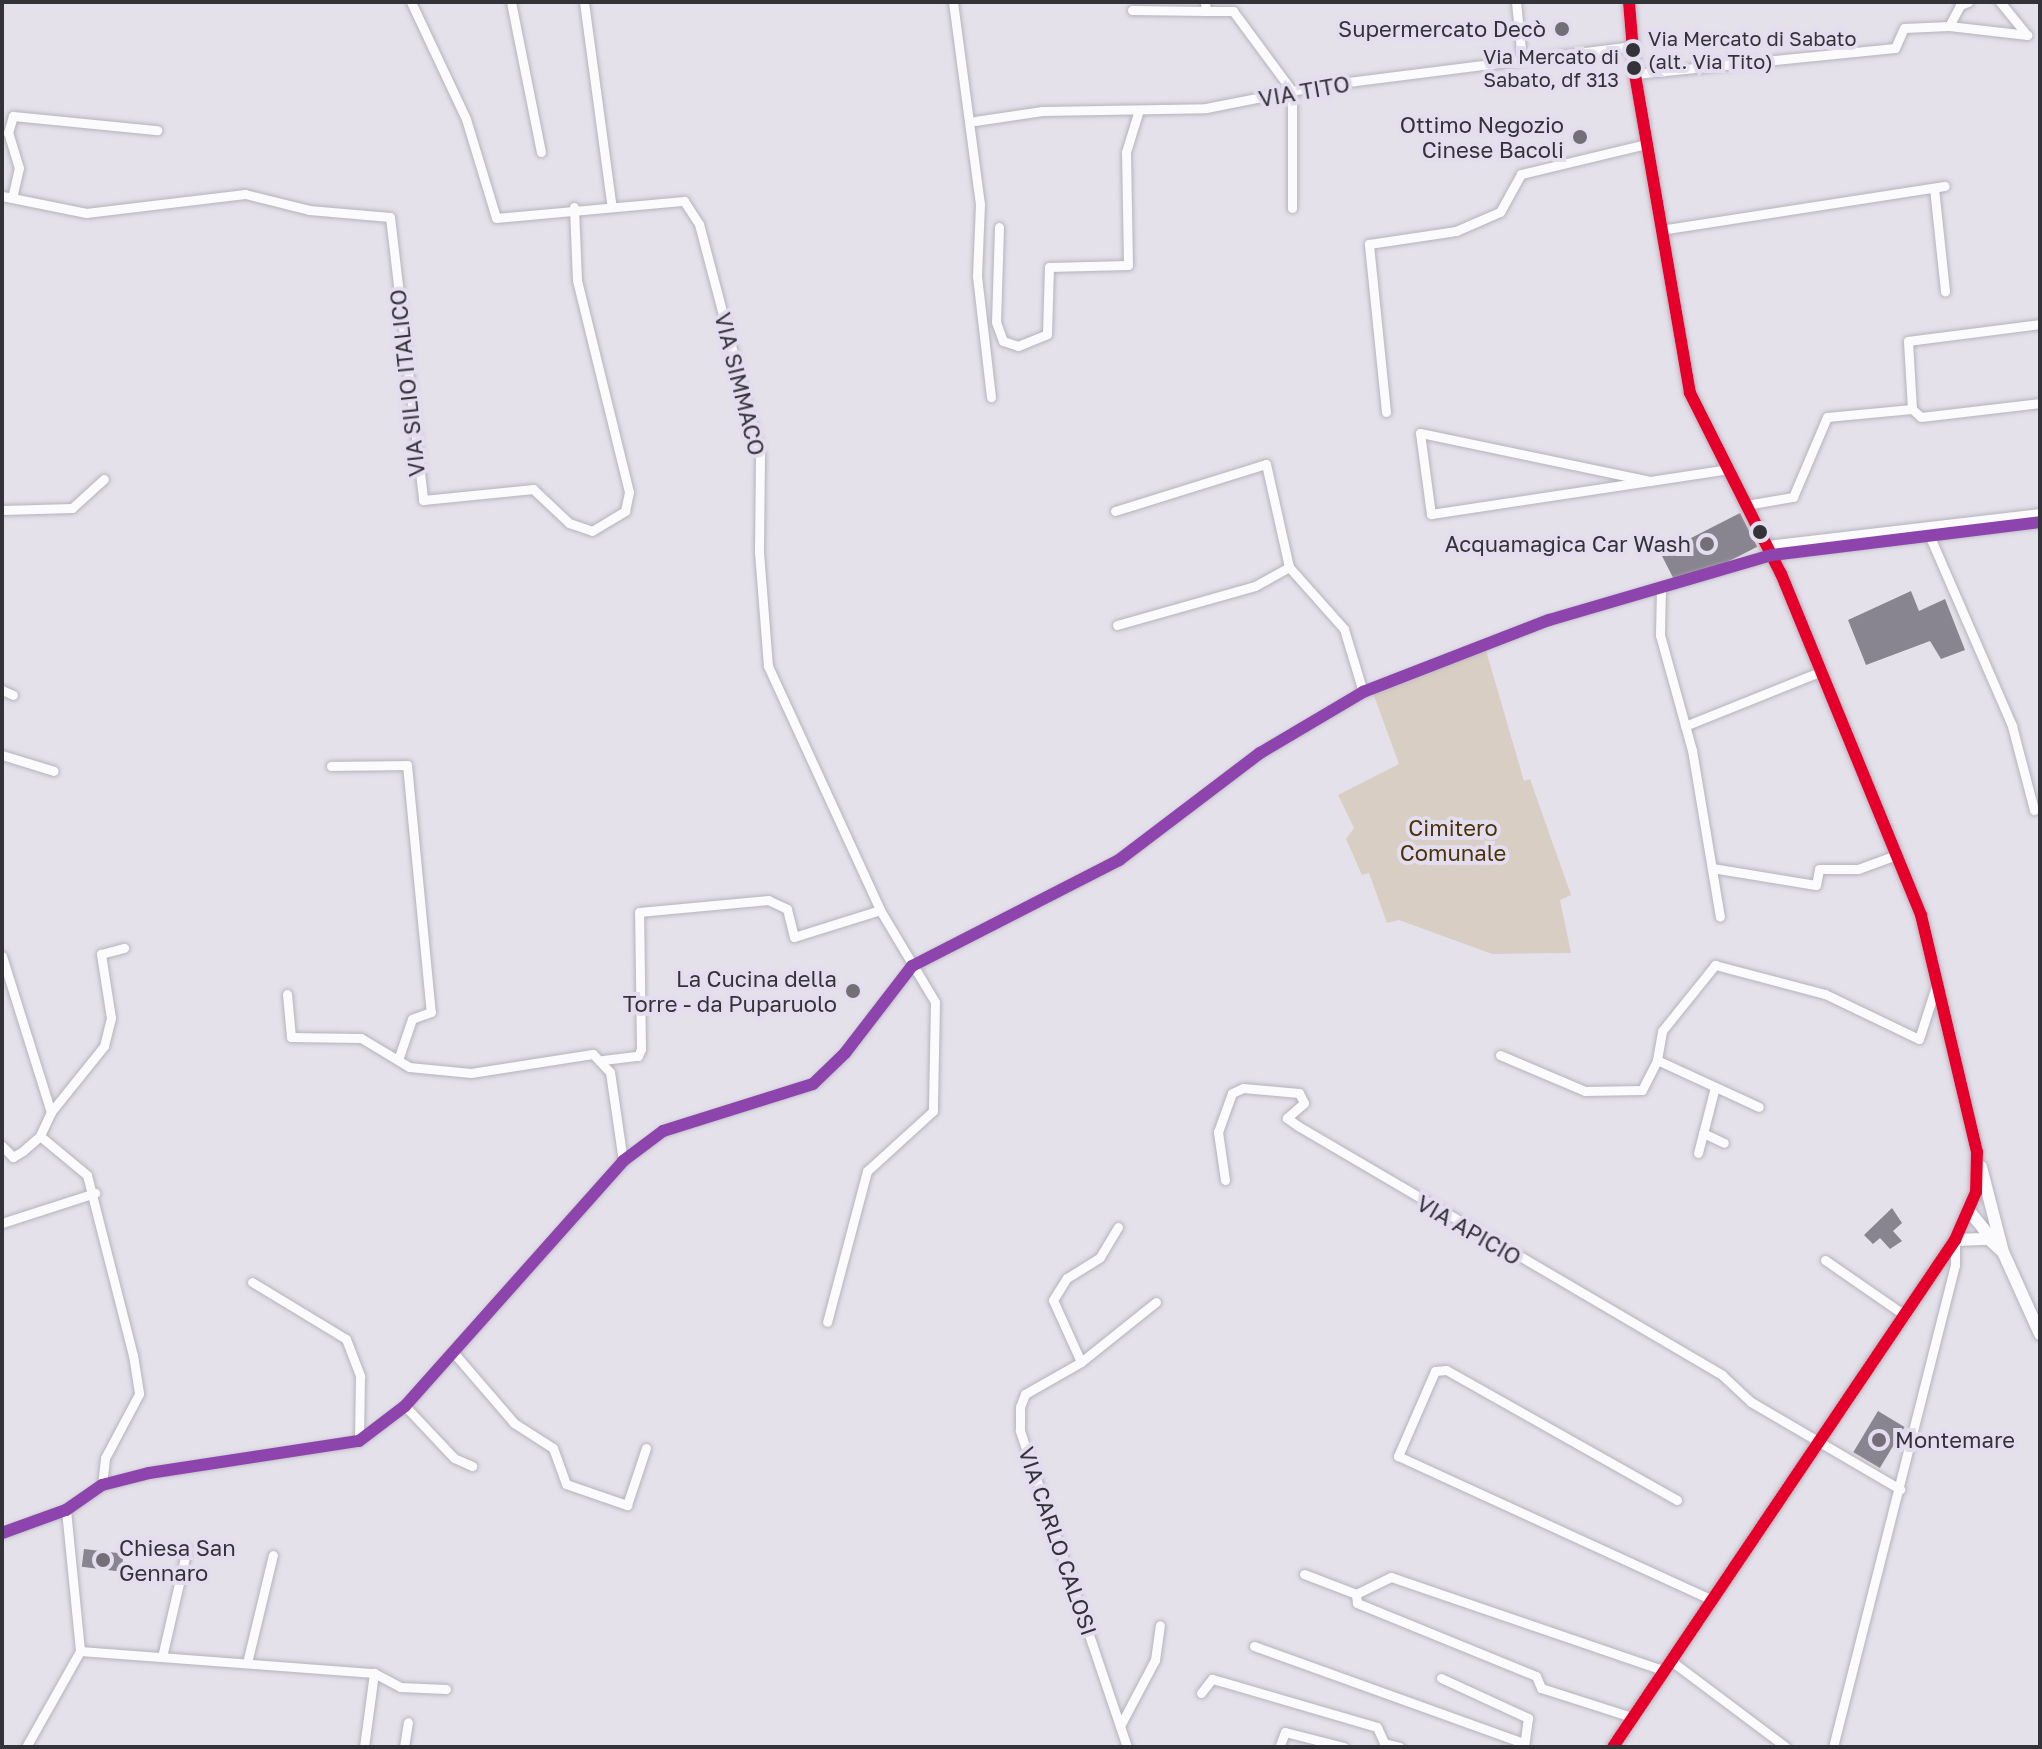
<!DOCTYPE html>
<meta charset="utf-8">
<style>
body{margin:0}
#map{position:relative;width:2042px;height:1749px;overflow:hidden;background:#e4e1eb;font-family:"Golos Text",sans-serif}
div>[style]{position:absolute}
[style*='--x']{left:calc(var(--x)*1px);top:calc(var(--y)*1px);width:calc(var(--w)*1px);rotate:calc(var(--a)*1deg)}
.green>*{inset:0;background:#d8cec4}
.building>*{inset:0;background:#898590;transform-origin:0 0}
.roads{filter:drop-shadow(0 0 2px #b5b3bb) drop-shadow(0 0 2px #b5b3bb)}
.street>*{height:9px;margin:-4.5px;padding:0 4.5px;transform-origin:4.5px;border-radius:4.5px;background:#fbfafc}
.secondary>*{height:12px;margin:-6px;padding:0 6px;transform-origin:6px;border-radius:6px;background:#fbfafc}
.bus-1>*{height:12px;margin:-6px;padding:0 6px;transform-origin:6px;border-radius:6px;background:#e4002b}
.bus-2>*{height:12px;margin:-6px;padding:0 6px;transform-origin:6px;border-radius:6px;background:#8e44ad}
.dots>*{width:22px;height:22px;translate:-50% -50%;box-sizing:border-box;border:4px solid #e3ddef;border-radius:50%}
span{translate:-50% -50%;white-space:nowrap;text-align:center;line-height:1.15;-webkit-text-stroke:8px #e3ddef;paint-order:stroke}
.bus-label{font-size:20px;color:#343239}
.left{translate:0 -50%;text-align:left}
.right{translate:-100% -50%;text-align:right}
.poi-label{font-size:22px;color:#343239}
.street-label{font-size:22px;color:#343239}
.park-label{font-size:22px;color:#483407}
.frame{position:absolute;inset:0;border:4px solid #343239;pointer-events:none}
</style>
<div id="map">
<div class="green">
<i style="clip-path:polygon(1485px 647px,1524px 781px,1530px 779px,1571px 895px,1560px 900px,1571px 953px,1492px 954px,1399px 920px,1387px 923px,1369px 873px,1362px 875px,1346px 839px,1354px 828px,1338px 795px,1399px 764px,1373px 693px)"></i>
</div>
<div class="building">
<i style="left:1740px;top:513px;width:38px;height:89px;rotate:63deg"></i>
<i style="clip-path:polygon(1911px 591px,1919px 611px,1945px 599px,1965px 650px,1941px 659px,1930px 641px,1866px 665px,1848px 620px)"></i>
<i style="clip-path:polygon(1892px 1208px,1902px 1223px,1893px 1231px,1902px 1241px,1890px 1249px,1880px 1238px,1873px 1244px,1864px 1235px)"></i>
<i style="left:1878px;top:1411px;width:31px;height:48px;rotate:31deg"></i>
<i style="left:84px;top:1549px;width:40px;height:18px;rotate:7deg"></i>
</div>
<div class="roads">
<div class="street">
<i style="--x:411;--y:2;--w:129;--a:64.8"></i>
<i style="--x:466;--y:119;--w:103;--a:73.1"></i>
<i style="--x:496;--y:218;--w:189;--a:-5.2"></i>
<i style="--x:684;--y:201;--w:27;--a:57"></i>
<i style="--x:699;--y:224;--w:239;--a:75.2"></i>
<i style="--x:760;--y:455;--w:97;--a:90.6"></i>
<i style="--x:759;--y:552;--w:114;--a:85.5"></i>
<i style="--x:768;--y:666;--w:268;--a:65.3"></i>
<i style="--x:880;--y:910;--w:107;--a:59.1"></i>
<i style="--x:935;--y:1002;--w:109;--a:91.1"></i>
<i style="--x:933;--y:1111;--w:89;--a:137.7"></i>
<i style="--x:867;--y:1171;--w:156;--a:104.8"></i>
<i style="--x:511;--y:2;--w:153;--a:78.7"></i>
<i style="--x:584;--y:2;--w:203;--a:82.3"></i>
<i style="--x:953;--y:2;--w:204;--a:82.4"></i>
<i style="--x:980;--y:204;--w:72;--a:92.4"></i>
<i style="--x:977;--y:276;--w:122;--a:83.4"></i>
<i style="--x:1205;--y:2;--w:9;--a:84"></i>
<i style="--x:1206;--y:11;--w:27;--a:0"></i>
<i style="--x:1233;--y:11;--w:99;--a:53.6"></i>
<i style="--x:1292;--y:91;--w:117;--a:90"></i>
<i style="--x:1516;--y:2;--w:57;--a:84"></i>
<i style="--x:1132;--y:10;--w:74;--a:0.8"></i>
<i style="--x:1949;--y:26;--w:79;--a:6.6"></i>
<i style="--x:2027;--y:35;--w:43;--a:-129.3"></i>
<i style="--x:1635;--y:74;--w:261;--a:-5.7"></i>
<i style="--x:1895;--y:48;--w:22;--a:-66"></i>
<i style="--x:1904;--y:28;--w:45;--a:-2.5"></i>
<i style="--x:1949;--y:26;--w:24;--a:-62"></i>
<i style="--x:1960;--y:5;--w:9;--a:-21"></i>
<i style="--x:975;--y:121;--w:68;--a:-8.5"></i>
<i style="--x:1042;--y:111;--w:164;--a:-1"></i>
<i style="--x:1206;--y:108;--w:113;--a:-11.2"></i>
<i style="--x:1317;--y:86;--w:318;--a:-7.2"></i>
<i style="--x:1934;--y:188;--w:104;--a:83.9"></i>
<i style="--x:2;--y:196;--w:86;--a:11.4"></i>
<i style="--x:86;--y:213;--w:160;--a:-6.8"></i>
<i style="--x:245;--y:194;--w:66;--a:14"></i>
<i style="--x:309;--y:210;--w:81;--a:4.9"></i>
<i style="--x:390;--y:217;--w:285;--a:83.3"></i>
<i style="--x:423;--y:500;--w:111;--a:-5.7"></i>
<i style="--x:533;--y:489;--w:50;--a:43.4"></i>
<i style="--x:569;--y:523;--w:24;--a:19"></i>
<i style="--x:592;--y:531;--w:39;--a:-31"></i>
<i style="--x:625;--y:511;--w:19;--a:-78"></i>
<i style="--x:629;--y:492;--w:218;--a:-103.8"></i>
<i style="--x:577;--y:280;--w:73;--a:-92.4"></i>
<i style="--x:12;--y:198;--w:31;--a:-77"></i>
<i style="--x:19;--y:168;--w:37;--a:-107"></i>
<i style="--x:8;--y:133;--w:18;--a:-74"></i>
<i style="--x:13;--y:116;--w:145;--a:5.6"></i>
<i style="--x:999;--y:227;--w:95;--a:91.8"></i>
<i style="--x:996;--y:322;--w:20;--a:70"></i>
<i style="--x:1003;--y:341;--w:16;--a:18"></i>
<i style="--x:1018;--y:346;--w:31;--a:-22"></i>
<i style="--x:1047;--y:334;--w:67;--a:-88.3"></i>
<i style="--x:1049;--y:267;--w:79;--a:-1.5"></i>
<i style="--x:1128;--y:265;--w:113;--a:-91"></i>
<i style="--x:1126;--y:152;--w:41;--a:-72.9"></i>
<i style="--x:1660;--y:230;--w:288;--a:-8.8"></i>
<i style="--x:1912;--y:409;--w:68;--a:-93.4"></i>
<i style="--x:1908;--y:341;--w:133;--a:-7.3"></i>
<i style="--x:1386;--y:412;--w:169;--a:-95.8"></i>
<i style="--x:1369;--y:244;--w:88;--a:-8.5"></i>
<i style="--x:1456;--y:231;--w:48;--a:-23.4"></i>
<i style="--x:1500;--y:212;--w:43;--a:-61.1"></i>
<i style="--x:1521;--y:174;--w:129;--a:-13.5"></i>
<i style="--x:1650;--y:481;--w:235;--a:-168.2"></i>
<i style="--x:1420;--y:433;--w:82;--a:82.3"></i>
<i style="--x:1431;--y:514;--w:221;--a:-8.6"></i>
<i style="--x:1650;--y:481;--w:80;--a:-8.6"></i>
<i style="--x:1746;--y:505;--w:48;--a:-9.7"></i>
<i style="--x:1793;--y:497;--w:87;--a:-67"></i>
<i style="--x:1827;--y:417;--w:85;--a:-5.4"></i>
<i style="--x:1912;--y:409;--w:12;--a:42"></i>
<i style="--x:1921;--y:417;--w:120;--a:-6.7"></i>
<i style="--x:2;--y:510;--w:70;--a:-1.6"></i>
<i style="--x:72;--y:508;--w:43;--a:-42.2"></i>
<i style="--x:1115;--y:511;--w:158;--a:-17.3"></i>
<i style="--x:1266;--y:464;--w:106;--a:77.4"></i>
<i style="--x:1289;--y:567;--w:83;--a:48.4"></i>
<i style="--x:1344;--y:629;--w:66;--a:73.2"></i>
<i style="--x:1930;--y:537;--w:206;--a:66.5"></i>
<i style="--x:2012;--y:726;--w:87;--a:75.3"></i>
<i style="--x:1767;--y:545;--w:275;--a:-6.7"></i>
<i style="--x:1661;--y:587;--w:48;--a:91.2"></i>
<i style="--x:1660;--y:635;--w:119;--a:74.5"></i>
<i style="--x:1692;--y:750;--w:169;--a:80.5"></i>
<i style="--x:1117;--y:625;--w:143;--a:-15.8"></i>
<i style="--x:1255;--y:586;--w:39;--a:-29"></i>
<i style="--x:2;--y:690;--w:12;--a:24"></i>
<i style="--x:1685;--y:726;--w:148;--a:-21.9"></i>
<i style="--x:2;--y:755;--w:54;--a:17.1"></i>
<i style="--x:331;--y:766;--w:76;--a:-0.8"></i>
<i style="--x:407;--y:765;--w:248;--a:84.5"></i>
<i style="--x:431;--y:1012;--w:20;--a:160"></i>
<i style="--x:412;--y:1019;--w:43;--a:108.9"></i>
<i style="--x:1712;--y:868;--w:105;--a:9.3"></i>
<i style="--x:1816;--y:885;--w:16;--a:-79"></i>
<i style="--x:1819;--y:869;--w:39;--a:0"></i>
<i style="--x:1858;--y:869;--w:40;--a:-20.2"></i>
<i style="--x:2;--y:956;--w:164;--a:72.6"></i>
<i style="--x:51;--y:1112;--w:26;--a:115"></i>
<i style="--x:40;--y:1136;--w:23;--a:139"></i>
<i style="--x:23;--y:1151;--w:12;--a:149"></i>
<i style="--x:13;--y:1157;--w:16;--a:-135"></i>
<i style="--x:287;--y:994;--w:43;--a:84.7"></i>
<i style="--x:291;--y:1037;--w:70;--a:0.8"></i>
<i style="--x:361;--y:1038;--w:56;--a:31.1"></i>
<i style="--x:409;--y:1067;--w:62;--a:5.5"></i>
<i style="--x:471;--y:1073;--w:123;--a:-8.9"></i>
<i style="--x:593;--y:1054;--w:25;--a:47"></i>
<i style="--x:610;--y:1072;--w:90;--a:81.7"></i>
<i style="--x:1500;--y:1055;--w:92;--a:23"></i>
<i style="--x:1585;--y:1091;--w:57;--a:-1"></i>
<i style="--x:1642;--y:1090;--w:34;--a:-63"></i>
<i style="--x:1657;--y:1060;--w:29;--a:-80"></i>
<i style="--x:1662;--y:1031;--w:85;--a:-51.2"></i>
<i style="--x:1715;--y:965;--w:114;--a:14.8"></i>
<i style="--x:1825;--y:994;--w:104;--a:25.6"></i>
<i style="--x:1919;--y:1039;--w:59;--a:-72.2"></i>
<i style="--x:603;--y:1060;--w:35;--a:-7"></i>
<i style="--x:638;--y:1056;--w:8;--a:-67"></i>
<i style="--x:641;--y:1049;--w:137;--a:-90.8"></i>
<i style="--x:639;--y:912;--w:130;--a:-5.3"></i>
<i style="--x:768;--y:900;--w:21;--a:25"></i>
<i style="--x:787;--y:909;--w:29;--a:76"></i>
<i style="--x:794;--y:937;--w:90;--a:-17.4"></i>
<i style="--x:1657;--y:1060;--w:112;--a:24.7"></i>
<i style="--x:51;--y:1112;--w:85;--a:-51.2"></i>
<i style="--x:104;--y:1046;--w:29;--a:-76"></i>
<i style="--x:111;--y:1018;--w:65;--a:-98.9"></i>
<i style="--x:101;--y:954;--w:24;--a:-15"></i>
<i style="--x:1703;--y:1133;--w:23;--a:25"></i>
<i style="--x:40;--y:1136;--w:61;--a:39.7"></i>
<i style="--x:87;--y:1175;--w:186;--a:75.7"></i>
<i style="--x:133;--y:1355;--w:39;--a:81"></i>
<i style="--x:139;--y:1394;--w:72;--a:118"></i>
<i style="--x:105;--y:1458;--w:27;--a:96"></i>
<i style="--x:1698;--y:1153;--w:68;--a:-75.6"></i>
<i style="--x:1225;--y:1180;--w:49;--a:-98.3"></i>
<i style="--x:1218;--y:1132;--w:41;--a:-70.3"></i>
<i style="--x:1232;--y:1093;--w:12;--a:-24"></i>
<i style="--x:1243;--y:1088;--w:56;--a:5.1"></i>
<i style="--x:1299;--y:1093;--w:11;--a:63"></i>
<i style="--x:1304;--y:1103;--w:23;--a:139"></i>
<i style="--x:1287;--y:1118;--w:14;--a:36"></i>
<i style="--x:1298;--y:1126;--w:492;--a:30.4"></i>
<i style="--x:1722;--y:1375;--w:40;--a:43"></i>
<i style="--x:1751;--y:1402;--w:173;--a:30.3"></i>
<i style="--x:2;--y:1223;--w:98;--a:-17.9"></i>
<i style="--x:1825;--y:1260;--w:98;--a:34.7"></i>
<i style="--x:252;--y:1282;--w:110;--a:31.2"></i>
<i style="--x:346;--y:1339;--w:40;--a:69"></i>
<i style="--x:360;--y:1376;--w:65;--a:90.9"></i>
<i style="--x:453;--y:1352;--w:94;--a:49.3"></i>
<i style="--x:514;--y:1423;--w:46;--a:32.7"></i>
<i style="--x:553;--y:1448;--w:38;--a:70"></i>
<i style="--x:566;--y:1484;--w:65;--a:19"></i>
<i style="--x:627;--y:1505;--w:60;--a:-71.6"></i>
<i style="--x:1081;--y:1362;--w:68;--a:-114.3"></i>
<i style="--x:1053;--y:1300;--w:26;--a:-58"></i>
<i style="--x:1067;--y:1278;--w:39;--a:-32"></i>
<i style="--x:1100;--y:1257;--w:35;--a:-59"></i>
<i style="--x:405;--y:1406;--w:71;--a:46.7"></i>
<i style="--x:454;--y:1458;--w:20;--a:24"></i>
<i style="--x:1677;--y:1500;--w:265;--a:-150.6"></i>
<i style="--x:1446;--y:1370;--w:11;--a:175"></i>
<i style="--x:1435;--y:1371;--w:93;--a:113.5"></i>
<i style="--x:1398;--y:1456;--w:343;--a:24.6"></i>
<i style="--x:66;--y:1510;--w:142;--a:84.3"></i>
<i style="--x:2;--y:1533;--w:68;--a:-19.8"></i>
<i style="--x:66;--y:1510;--w:44;--a:-34.8"></i>
<i style="--x:102;--y:1485;--w:49;--a:-14.3"></i>
<i style="--x:149;--y:1473;--w:212;--a:-8.7"></i>
<i style="--x:359;--y:1441;--w:58;--a:-37.3"></i>
<i style="--x:405;--y:1406;--w:328;--a:-48.3"></i>
<i style="--x:623;--y:1161;--w:50;--a:-36.9"></i>
<i style="--x:663;--y:1131;--w:157;--a:-17.4"></i>
<i style="--x:813;--y:1084;--w:45;--a:-44.1"></i>
<i style="--x:845;--y:1053;--w:110;--a:-52.4"></i>
<i style="--x:912;--y:966;--w:233;--a:-27.1"></i>
<i style="--x:1119;--y:860;--w:177;--a:-37.2"></i>
<i style="--x:1260;--y:753;--w:120;--a:-30.6"></i>
<i style="--x:1363;--y:692;--w:199;--a:-21.2"></i>
<i style="--x:1549;--y:620;--w:232;--a:-16.3"></i>
<i style="--x:1772;--y:555;--w:270;--a:-7"></i>
<i style="--x:1304;--y:1574;--w:56;--a:21"></i>
<i style="--x:1356;--y:1594;--w:9;--a:84"></i>
<i style="--x:1357;--y:1603;--w:193;--a:22.2"></i>
<i style="--x:1536;--y:1676;--w:13;--a:67"></i>
<i style="--x:1541;--y:1688;--w:96;--a:17.7"></i>
<i style="--x:1356;--y:1594;--w:39;--a:-26"></i>
<i style="--x:1391;--y:1577;--w:287;--a:18.9"></i>
<i style="--x:1254;--y:1646;--w:287;--a:19.8"></i>
<i style="--x:80;--y:1651;--w:295;--a:4.3"></i>
<i style="--x:374;--y:1673;--w:30;--a:28"></i>
<i style="--x:400;--y:1687;--w:46;--a:2.5"></i>
<i style="--x:162;--y:1657;--w:111;--a:-77"></i>
<i style="--x:1670;--y:1660;--w:145;--a:36.9"></i>
<i style="--x:247;--y:1663;--w:111;--a:-76.5"></i>
<i style="--x:1441;--y:1678;--w:96;--a:24.7"></i>
<i style="--x:1528;--y:1718;--w:29;--a:98"></i>
<i style="--x:1201;--y:1693;--w:18;--a:-52"></i>
<i style="--x:1212;--y:1679;--w:11;--a:15"></i>
<i style="--x:1223;--y:1682;--w:160;--a:16.3"></i>
<i style="--x:1377;--y:1727;--w:17;--a:66"></i>
<i style="--x:1384;--y:1743;--w:16;--a:14"></i>
<i style="--x:1120;--y:1726;--w:75;--a:-62.1"></i>
<i style="--x:1155;--y:1660;--w:35;--a:-82"></i>
<i style="--x:1280;--y:1745;--w:14;--a:-69"></i>
<i style="--x:1285;--y:1732;--w:61;--a:14.3"></i>
<i style="--x:26;--y:1747;--w:110;--a:-60.6"></i>
<i style="--x:364;--y:1747;--w:75;--a:-82.3"></i>
<i style="--x:404;--y:1747;--w:25;--a:-81"></i>
<i style="--x:1127;--y:1747;--w:335;--a:-108.7"></i>
<i style="--x:1020;--y:1430;--w:23;--a:-90"></i>
<i style="--x:1020;--y:1407;--w:14;--a:-69"></i>
<i style="--x:1025;--y:1394;--w:64;--a:-29.7"></i>
<i style="--x:1081;--y:1362;--w:96;--a:-38.7"></i>
<i style="--x:1833;--y:1747;--w:497;--a:-75.8"></i>
<i style="--x:1955;--y:1265;--w:23;--a:-90"></i>
</div>
<div class="secondary">
<i style="--x:1981;--y:1167;--w:88;--a:75.5"></i>
<i style="--x:2003;--y:1252;--w:90;--a:65.7"></i>
<i style="--x:1970;--y:1212;--w:36;--a:51"></i>
<i style="--x:1955;--y:1240;--w:34;--a:-2"></i>
<i style="--x:1989;--y:1239;--w:18;--a:43"></i>
<i style="--x:1613;--y:1747;--w:612;--a:-56"></i>
<i style="--x:1955;--y:1240;--w:52;--a:-66.4"></i>
<i style="--x:1976;--y:1192;--w:40;--a:-88.6"></i>
<i style="--x:1977;--y:1152;--w:244;--a:-103.3"></i>
<i style="--x:1921;--y:915;--w:369;--a:-112.3"></i>
<i style="--x:1781;--y:574;--w:203;--a:-116.7"></i>
<i style="--x:1690;--y:393;--w:324;--a:-99.8"></i>
<i style="--x:1635;--y:74;--w:72;--a:-94.8"></i>
</div>
</div>
<div class="bus-1">
<i style="--x:1613;--y:1747;--w:612;--a:-56"></i>
<i style="--x:1955;--y:1240;--w:52;--a:-66.4"></i>
<i style="--x:1976;--y:1192;--w:40;--a:-88.6"></i>
<i style="--x:1977;--y:1152;--w:244;--a:-103.3"></i>
<i style="--x:1921;--y:915;--w:369;--a:-112.3"></i>
<i style="--x:1781;--y:574;--w:203;--a:-116.7"></i>
<i style="--x:1690;--y:393;--w:324;--a:-99.8"></i>
<i style="--x:1635;--y:74;--w:72;--a:-94.8"></i>
</div>
<div class="bus-2">
<i style="--x:2;--y:1533;--w:68;--a:-19.8"></i>
<i style="--x:66;--y:1510;--w:44;--a:-34.8"></i>
<i style="--x:102;--y:1485;--w:49;--a:-14.3"></i>
<i style="--x:149;--y:1473;--w:212;--a:-8.7"></i>
<i style="--x:359;--y:1441;--w:58;--a:-37.3"></i>
<i style="--x:405;--y:1406;--w:328;--a:-48.3"></i>
<i style="--x:623;--y:1161;--w:50;--a:-36.9"></i>
<i style="--x:663;--y:1131;--w:157;--a:-17.4"></i>
<i style="--x:813;--y:1084;--w:45;--a:-44.1"></i>
<i style="--x:845;--y:1053;--w:110;--a:-52.4"></i>
<i style="--x:912;--y:966;--w:233;--a:-27.1"></i>
<i style="--x:1119;--y:860;--w:177;--a:-37.2"></i>
<i style="--x:1260;--y:753;--w:120;--a:-30.6"></i>
<i style="--x:1363;--y:692;--w:199;--a:-21.2"></i>
<i style="--x:1549;--y:620;--w:232;--a:-16.3"></i>
<i style="--x:1772;--y:555;--w:270;--a:-7"></i>
</div>
<div class="dots">
<i style="left:1562px;top:29px;background:#726f77"></i>
<i style="left:1633px;top:50px;background:#343239"></i>
<i style="left:1634px;top:68px;background:#343239"></i>
<i style="left:1580px;top:137px;background:#726f77"></i>
<i style="left:1760px;top:532px;background:#343239"></i>
<i style="left:1707px;top:544px;background:#726f77"></i>
<i style="left:853px;top:991px;background:#726f77"></i>
<i style="left:1879px;top:1440px;background:#726f77"></i>
<i style="left:103px;top:1560px;background:#726f77"></i>
</div>
<div class="bus-label">
<span class="left" style="left:1648px;top:50px">Via Mercato di Sabato<br>(alt. Via Tito)</span>
<span class="right" style="left:1619px;top:68px">Via Mercato di<br>Sabato, df 313</span>
</div>
<div class="poi-label">
<span class="right" style="left:1546px;top:29px">Supermercato Decò</span>
<span class="right" style="left:1564px;top:137px">Ottimo Negozio<br>Cinese Bacoli</span>
<span class="right" style="left:1691px;top:544px">Acquamagica Car Wash</span>
<span class="right" style="left:837px;top:991px">La Cucina della<br>Torre - da Puparuolo</span>
<span class="left" style="left:1895px;top:1440px">Montemare</span>
<span class="left" style="left:119px;top:1560px">Chiesa San<br>Gennaro</span>
</div>
<div class="street-label">
<span style="left:1304px;top:91px;rotate:-10deg">VIA TITO</span>
<span style="left:407px;top:383px;rotate:-96deg">VIA SILIO ITALICO</span>
<span style="left:740px;top:384px;rotate:76deg">VIA SIMMACO</span>
<span style="left:1469px;top:1230px;rotate:30deg">VIA APICIO</span>
<span style="left:1058px;top:1541px;rotate:71deg">VIA CARLO CALOSI</span>
</div>
<div class="park-label">
<span style="left:1453px;top:840px">Cimitero<br>Comunale</span>
</div>
<div class="frame"></div>
</div>
